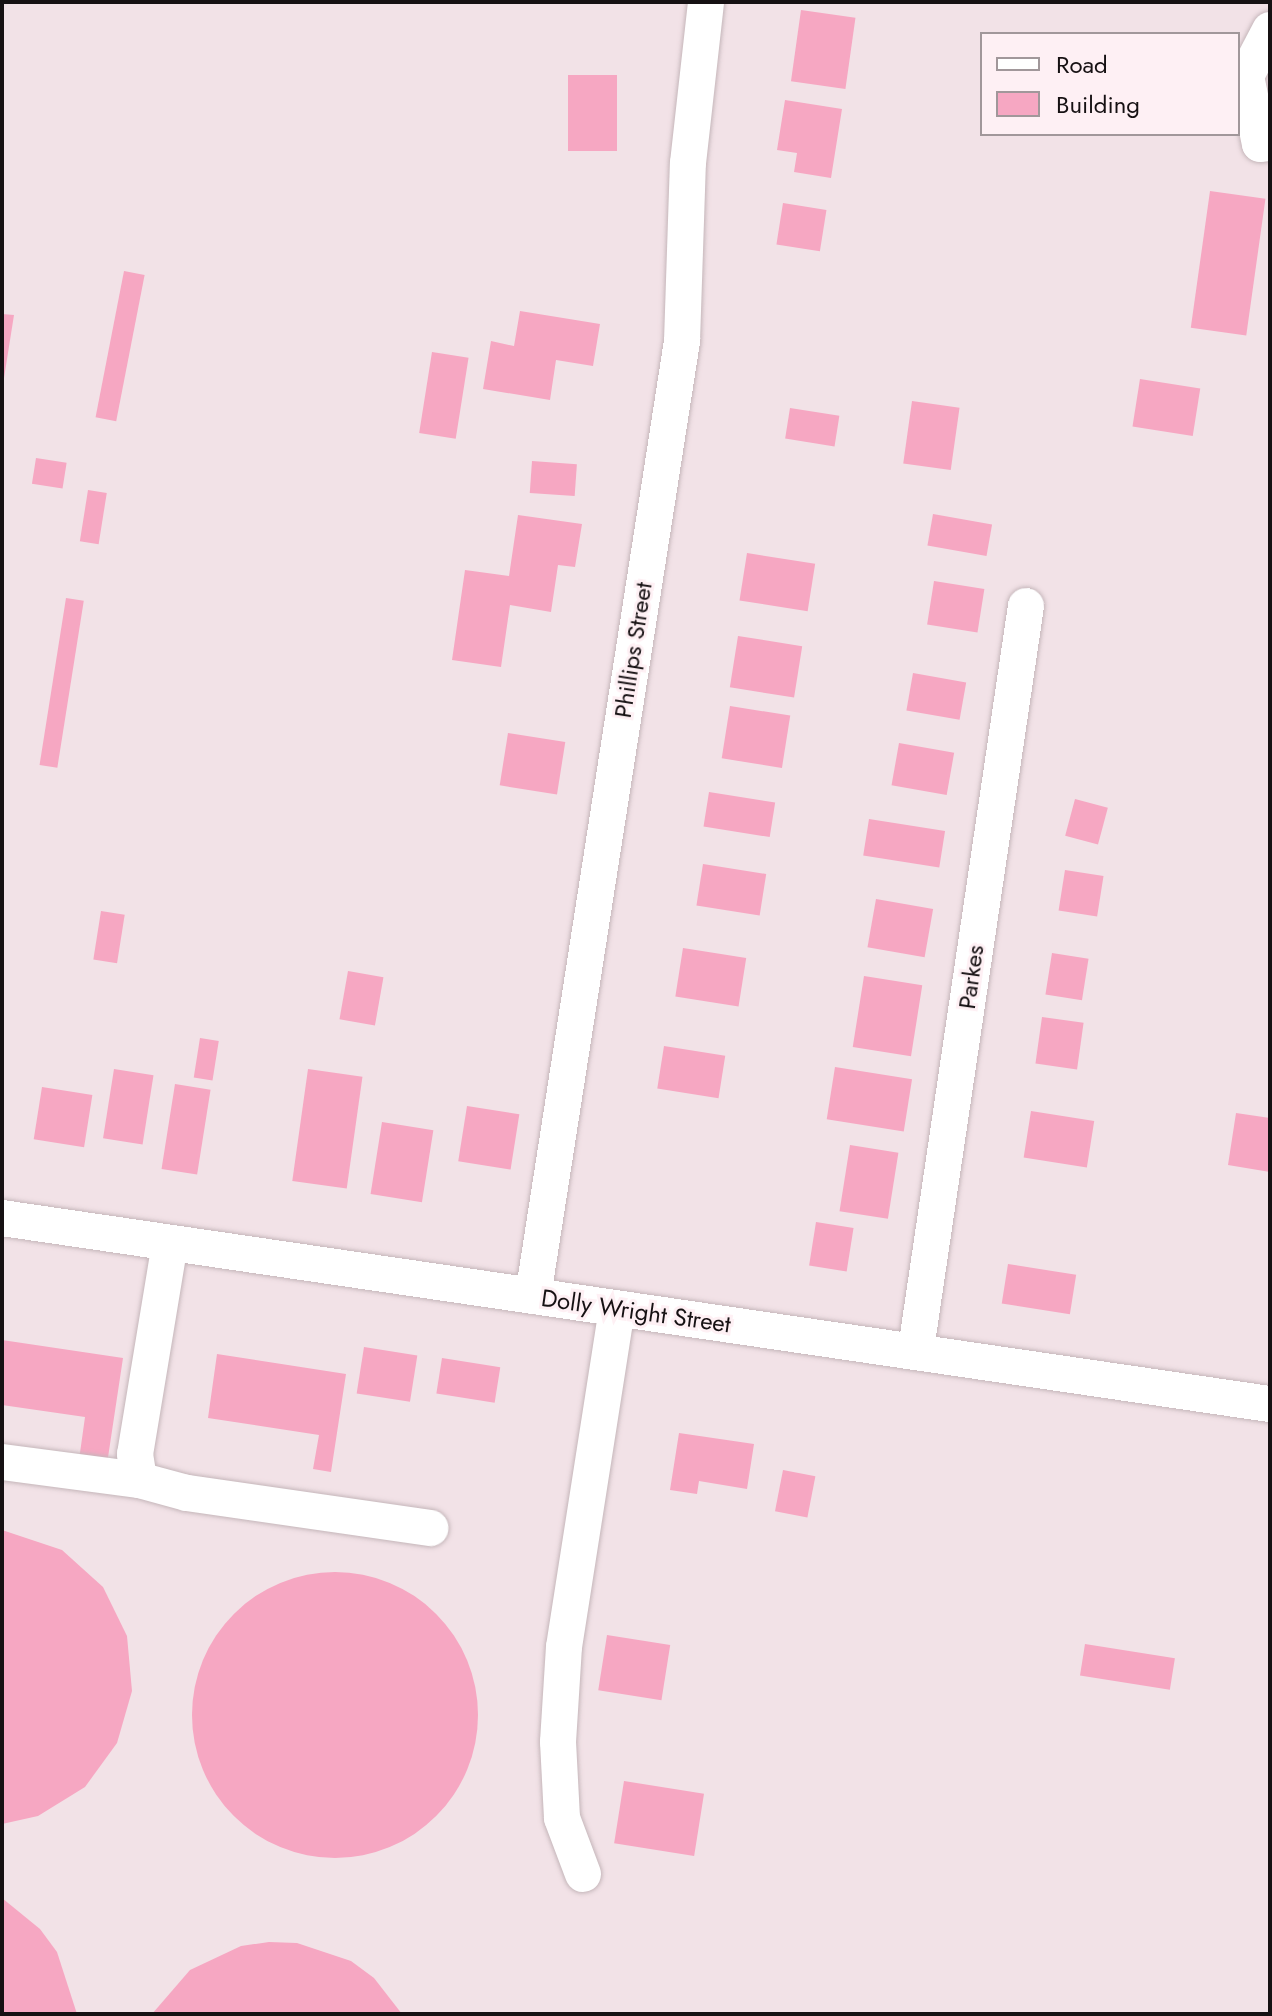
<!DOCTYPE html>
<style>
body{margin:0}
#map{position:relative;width:1272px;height:2016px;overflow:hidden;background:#f2e2e7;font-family:Jost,sans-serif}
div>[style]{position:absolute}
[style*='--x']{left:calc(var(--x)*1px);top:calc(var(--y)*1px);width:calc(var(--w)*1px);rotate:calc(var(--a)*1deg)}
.building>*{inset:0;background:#f6a7c2;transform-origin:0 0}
.round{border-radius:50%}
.roads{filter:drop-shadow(0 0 2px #c5b6ba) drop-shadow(0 0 2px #c5b6ba)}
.minor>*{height:36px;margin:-18px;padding:0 18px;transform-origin:18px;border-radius:18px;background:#fff}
span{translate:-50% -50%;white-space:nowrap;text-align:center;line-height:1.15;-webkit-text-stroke:6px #fef0f4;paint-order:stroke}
.street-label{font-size:24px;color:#161113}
.frame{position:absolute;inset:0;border:4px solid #161113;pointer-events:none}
.legend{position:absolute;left:980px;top:32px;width:260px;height:104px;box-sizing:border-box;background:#fef0f4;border:2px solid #a1979a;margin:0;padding:10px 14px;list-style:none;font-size:24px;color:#161113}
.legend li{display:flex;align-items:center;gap:16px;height:40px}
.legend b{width:40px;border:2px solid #a1979a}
</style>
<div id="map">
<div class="building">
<i style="left:801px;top:10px;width:55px;height:72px;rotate:8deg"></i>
<i style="left:568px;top:75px;width:49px;height:76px"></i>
<i style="clip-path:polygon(785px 100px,842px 109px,831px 178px,794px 172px,797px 153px,777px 150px)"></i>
<i style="left:1210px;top:191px;width:56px;height:138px;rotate:8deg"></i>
<i style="left:783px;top:203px;width:44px;height:42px;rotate:9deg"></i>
<i style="left:124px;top:271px;width:21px;height:149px;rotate:11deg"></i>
<i style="clip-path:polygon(520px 311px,600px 324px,593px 366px,556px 360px,550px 400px,483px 389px,491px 341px,514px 346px)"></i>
<i style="clip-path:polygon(2px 314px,14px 315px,4px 378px,2px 377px)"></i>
<i style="left:432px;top:352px;width:37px;height:82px;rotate:9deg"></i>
<i style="left:1140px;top:379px;width:61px;height:48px;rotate:9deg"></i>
<i style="left:912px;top:401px;width:48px;height:63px;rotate:8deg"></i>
<i style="left:790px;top:408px;width:50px;height:31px;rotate:9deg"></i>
<i style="left:36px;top:458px;width:31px;height:26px;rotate:9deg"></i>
<i style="left:532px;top:461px;width:45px;height:32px;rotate:4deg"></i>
<i style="left:88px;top:490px;width:19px;height:52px;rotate:9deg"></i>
<i style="left:933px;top:514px;width:60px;height:32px;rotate:10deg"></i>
<i style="clip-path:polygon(518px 515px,582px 524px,575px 567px,558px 565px,551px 612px,510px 605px,501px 667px,452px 660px,465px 570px,509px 576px)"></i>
<i style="left:747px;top:553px;width:69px;height:48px;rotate:9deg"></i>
<i style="left:934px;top:581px;width:51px;height:44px;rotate:9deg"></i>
<i style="left:66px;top:598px;width:18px;height:169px;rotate:9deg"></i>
<i style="left:738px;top:636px;width:65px;height:52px;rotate:9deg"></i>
<i style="left:913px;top:673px;width:54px;height:38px;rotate:10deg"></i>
<i style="left:730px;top:706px;width:61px;height:53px;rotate:9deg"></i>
<i style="left:508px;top:733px;width:58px;height:53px;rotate:9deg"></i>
<i style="left:899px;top:743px;width:56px;height:43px;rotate:10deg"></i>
<i style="left:709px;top:792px;width:67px;height:35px;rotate:9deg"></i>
<i style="left:1075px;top:799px;width:34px;height:38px;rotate:15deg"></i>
<i style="left:869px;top:819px;width:77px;height:37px;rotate:9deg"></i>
<i style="left:703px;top:864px;width:64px;height:42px;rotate:9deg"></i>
<i style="left:1065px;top:870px;width:39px;height:41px;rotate:9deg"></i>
<i style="left:876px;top:899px;width:58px;height:49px;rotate:10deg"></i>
<i style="left:101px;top:911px;width:24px;height:49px;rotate:9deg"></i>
<i style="left:683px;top:948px;width:64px;height:49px;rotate:9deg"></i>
<i style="left:1052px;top:953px;width:37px;height:42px;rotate:9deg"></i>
<i style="left:348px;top:971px;width:36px;height:49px;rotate:10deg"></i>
<i style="left:864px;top:976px;width:59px;height:72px;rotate:9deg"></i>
<i style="left:1042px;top:1017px;width:42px;height:47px;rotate:8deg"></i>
<i style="left:200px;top:1038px;width:19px;height:40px;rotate:9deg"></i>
<i style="left:664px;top:1046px;width:62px;height:43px;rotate:9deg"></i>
<i style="left:835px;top:1067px;width:78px;height:53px;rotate:9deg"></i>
<i style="left:114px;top:1069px;width:40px;height:70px;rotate:9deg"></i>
<i style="left:308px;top:1069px;width:55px;height:113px;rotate:8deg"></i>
<i style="left:175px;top:1084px;width:36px;height:86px;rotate:9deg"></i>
<i style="left:42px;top:1087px;width:51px;height:53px;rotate:9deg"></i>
<i style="left:467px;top:1106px;width:53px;height:56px;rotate:9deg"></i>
<i style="left:1031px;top:1111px;width:64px;height:47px;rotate:9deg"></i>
<i style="clip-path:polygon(1236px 1113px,1270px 1118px,1270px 1172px,1228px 1165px)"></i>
<i style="left:382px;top:1122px;width:52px;height:73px;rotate:9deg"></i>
<i style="left:850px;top:1145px;width:49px;height:67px;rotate:9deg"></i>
<i style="left:816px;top:1222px;width:38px;height:44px;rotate:9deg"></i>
<i style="left:1008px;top:1264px;width:69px;height:40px;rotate:9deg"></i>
<i style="clip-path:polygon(2px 1340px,123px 1358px,107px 1464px,79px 1460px,85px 1417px,2px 1405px)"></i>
<i style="left:364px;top:1347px;width:54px;height:47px;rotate:9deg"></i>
<i style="clip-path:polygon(217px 1354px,346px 1374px,331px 1472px,313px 1469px,319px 1435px,208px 1418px)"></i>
<i style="left:442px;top:1358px;width:59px;height:36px;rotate:9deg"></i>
<i style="clip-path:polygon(679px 1433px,754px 1444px,747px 1489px,699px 1481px,697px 1494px,670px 1490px)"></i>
<i style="left:783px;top:1470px;width:33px;height:42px;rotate:11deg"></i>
<i style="clip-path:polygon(2px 1530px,62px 1550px,103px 1587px,127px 1636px,132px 1691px,117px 1743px,85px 1787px,38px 1816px,2px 1824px)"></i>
<i class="round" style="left:192px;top:1572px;width:286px;height:286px"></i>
<i style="left:607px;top:1635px;width:64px;height:56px;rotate:9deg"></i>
<i style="left:1085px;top:1644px;width:91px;height:32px;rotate:9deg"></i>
<i style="left:624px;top:1781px;width:81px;height:63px;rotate:9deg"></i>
<i style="clip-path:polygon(2px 1898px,40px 1929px,57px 1952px,77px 2014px,2px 2014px)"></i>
<i style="clip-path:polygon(269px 1942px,297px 1943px,351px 1961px,374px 1978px,402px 2014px,152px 2014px,190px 1970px,241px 1946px)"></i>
</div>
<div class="roads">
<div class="minor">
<i style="--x:1270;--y:30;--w:52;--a:117.6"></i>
<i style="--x:1246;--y:76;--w:69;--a:78.4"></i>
<i style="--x:1260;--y:144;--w:10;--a:-6"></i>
<i style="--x:2;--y:1218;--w:1282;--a:8.35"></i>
<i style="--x:170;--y:1243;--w:214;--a:99.4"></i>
<i style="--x:135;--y:1454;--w:26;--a:81"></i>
<i style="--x:139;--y:1480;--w:50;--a:15.2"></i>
<i style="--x:187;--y:1493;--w:246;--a:8.2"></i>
<i style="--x:533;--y:1296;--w:967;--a:-81.13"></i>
<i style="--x:682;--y:341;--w:178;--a:-88.1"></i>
<i style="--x:688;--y:163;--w:162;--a:-83.6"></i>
<i style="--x:916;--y:1349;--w:751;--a:-81.58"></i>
<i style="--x:2;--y:1462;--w:138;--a:7.5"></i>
<i style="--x:583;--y:1874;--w:60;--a:-110.6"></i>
<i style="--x:562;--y:1818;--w:76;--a:-93"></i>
<i style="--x:558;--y:1742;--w:95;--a:-86.4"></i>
<i style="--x:564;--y:1647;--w:342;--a:-81.1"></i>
</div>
</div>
<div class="street-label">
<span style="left:633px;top:650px;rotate:-81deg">Phillips Street</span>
<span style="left:971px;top:977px;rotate:-82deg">Parkes</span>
<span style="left:636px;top:1311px;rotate:8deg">Dolly Wright Street</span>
</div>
<div class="frame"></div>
<ul class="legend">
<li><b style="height:10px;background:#fff"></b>Road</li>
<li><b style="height:22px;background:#f6a7c2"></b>Building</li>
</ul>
</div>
